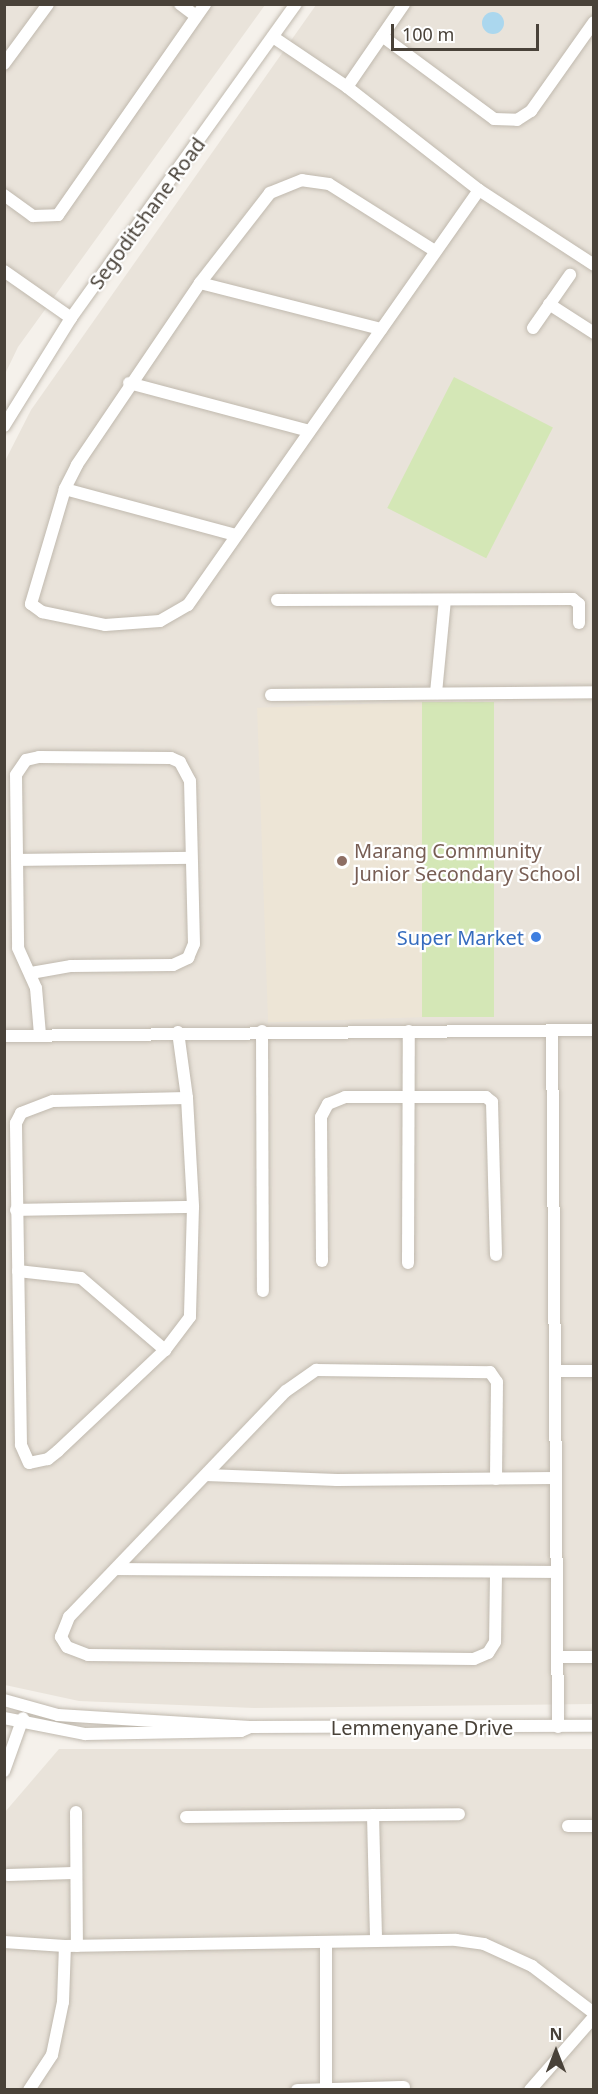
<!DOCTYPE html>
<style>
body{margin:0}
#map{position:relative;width:598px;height:2094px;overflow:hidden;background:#f5f1eb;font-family:"Noto Sans",sans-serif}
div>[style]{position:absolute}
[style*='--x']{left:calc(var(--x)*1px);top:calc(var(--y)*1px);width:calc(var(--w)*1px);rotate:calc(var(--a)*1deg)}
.residential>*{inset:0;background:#e9e3da}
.education>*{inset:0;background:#ede5d6;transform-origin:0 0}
.green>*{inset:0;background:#d4e7b6;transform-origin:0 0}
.water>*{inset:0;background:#abd7ee}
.round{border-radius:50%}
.roads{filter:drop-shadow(0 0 2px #c0b9ae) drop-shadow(0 0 2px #c0b9ae)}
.minor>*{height:12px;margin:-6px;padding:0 6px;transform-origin:6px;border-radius:6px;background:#fff}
.dots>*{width:16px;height:16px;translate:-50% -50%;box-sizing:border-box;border:3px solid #fff;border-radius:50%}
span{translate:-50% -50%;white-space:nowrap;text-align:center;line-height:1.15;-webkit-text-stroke:4.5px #fff;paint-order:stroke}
.street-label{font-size:20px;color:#494239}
.education-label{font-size:20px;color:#785e54}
.left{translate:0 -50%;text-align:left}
.shop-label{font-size:20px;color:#366cbe}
.right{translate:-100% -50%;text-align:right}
.frame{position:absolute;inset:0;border:6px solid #494239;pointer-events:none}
.north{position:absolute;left:526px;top:2022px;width:60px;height:60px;-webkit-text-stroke:4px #fff;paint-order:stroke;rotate:0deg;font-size:16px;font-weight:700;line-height:24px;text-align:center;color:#494239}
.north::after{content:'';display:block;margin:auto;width:21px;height:27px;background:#494239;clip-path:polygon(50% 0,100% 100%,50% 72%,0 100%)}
.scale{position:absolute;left:391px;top:24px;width:148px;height:27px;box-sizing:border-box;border:3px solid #494239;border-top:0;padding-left:8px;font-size:18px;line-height:21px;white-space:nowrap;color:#494239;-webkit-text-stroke:4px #fff;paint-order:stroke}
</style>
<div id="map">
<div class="residential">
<i style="clip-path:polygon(5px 5px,265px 5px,18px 347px,5px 374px)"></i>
<i style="clip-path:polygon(316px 5px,593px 5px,593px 1704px,254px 1708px,79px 1701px,5px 1685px,4px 463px,31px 410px)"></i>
<i style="clip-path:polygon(59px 1749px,593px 1749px,593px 2089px,5px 2090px,5px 1812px)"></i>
</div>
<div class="education">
<i style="left:422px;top:702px;width:315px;height:165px;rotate:88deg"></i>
</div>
<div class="green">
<i style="left:454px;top:377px;width:111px;height:147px;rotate:27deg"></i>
<i style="left:422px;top:702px;width:72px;height:315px"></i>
</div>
<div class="water">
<i class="round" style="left:482px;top:12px;width:22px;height:22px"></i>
</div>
<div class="roads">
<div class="minor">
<i style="--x:180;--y:4;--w:20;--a:37"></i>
<i style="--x:382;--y:36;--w:139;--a:36.5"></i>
<i style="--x:494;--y:119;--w:23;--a:2"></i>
<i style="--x:517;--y:120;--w:17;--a:-33"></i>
<i style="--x:531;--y:111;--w:109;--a:-54.7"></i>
<i style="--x:273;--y:37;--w:89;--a:34"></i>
<i style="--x:347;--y:87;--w:167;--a:38"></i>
<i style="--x:479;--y:190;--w:137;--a:33.1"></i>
<i style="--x:4;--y:64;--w:74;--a:-53.7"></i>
<i style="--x:347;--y:87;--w:101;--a:-55.5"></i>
<i style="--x:4;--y:195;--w:36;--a:36"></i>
<i style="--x:33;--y:216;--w:25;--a:-2"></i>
<i style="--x:58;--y:215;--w:257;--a:-55.1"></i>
<i style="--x:435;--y:251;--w:125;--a:-147.7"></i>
<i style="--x:329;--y:184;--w:27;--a:-172"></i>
<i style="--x:302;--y:180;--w:35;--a:158"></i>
<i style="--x:270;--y:193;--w:114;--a:127.9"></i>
<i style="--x:200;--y:283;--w:220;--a:124.1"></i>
<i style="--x:77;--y:465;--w:27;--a:117"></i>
<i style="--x:65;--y:489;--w:120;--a:106.5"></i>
<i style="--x:31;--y:604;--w:14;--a:36"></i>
<i style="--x:42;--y:612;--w:64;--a:11.7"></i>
<i style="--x:105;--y:625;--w:55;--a:-4.2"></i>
<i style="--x:160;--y:621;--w:32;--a:-30"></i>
<i style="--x:188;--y:605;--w:507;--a:-54.96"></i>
<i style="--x:4;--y:271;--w:82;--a:35"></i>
<i style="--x:200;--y:283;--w:187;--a:14.3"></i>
<i style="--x:549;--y:304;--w:54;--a:32.8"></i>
<i style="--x:533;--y:328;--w:65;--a:-55.1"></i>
<i style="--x:129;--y:383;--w:186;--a:14.9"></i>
<i style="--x:4;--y:426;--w:127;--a:-58.2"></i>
<i style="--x:71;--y:318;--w:386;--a:-54.4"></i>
<i style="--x:65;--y:489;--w:176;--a:15.1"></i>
<i style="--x:277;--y:600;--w:296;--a:-0.2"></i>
<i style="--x:573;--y:599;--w:8;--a:40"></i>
<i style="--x:579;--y:604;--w:19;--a:90"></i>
<i style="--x:436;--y:693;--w:93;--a:-84.5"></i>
<i style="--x:271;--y:695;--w:323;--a:-0.5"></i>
<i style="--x:18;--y:860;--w:172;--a:-0.7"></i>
<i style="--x:31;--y:973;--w:41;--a:-9.9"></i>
<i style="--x:71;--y:966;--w:102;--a:-0.6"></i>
<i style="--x:173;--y:965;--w:17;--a:-25"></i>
<i style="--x:188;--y:958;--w:15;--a:-67"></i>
<i style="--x:194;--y:944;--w:163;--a:-91.4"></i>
<i style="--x:190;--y:781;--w:21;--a:-118"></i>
<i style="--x:180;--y:762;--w:10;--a:-156"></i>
<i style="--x:171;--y:758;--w:132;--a:-179.6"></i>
<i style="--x:39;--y:757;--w:13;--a:167"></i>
<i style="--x:26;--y:760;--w:18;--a:124"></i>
<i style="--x:16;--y:775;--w:173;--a:89.3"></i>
<i style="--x:18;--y:948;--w:44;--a:65.8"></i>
<i style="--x:36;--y:988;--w:47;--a:85.1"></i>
<i style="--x:552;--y:1030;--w:697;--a:89.51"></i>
<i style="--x:262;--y:1031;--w:260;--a:89.8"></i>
<i style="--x:178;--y:1032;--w:67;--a:82.2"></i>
<i style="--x:187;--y:1098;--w:109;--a:86.8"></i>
<i style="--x:193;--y:1207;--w:110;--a:91.6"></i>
<i style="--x:190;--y:1317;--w:41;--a:127.1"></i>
<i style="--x:165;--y:1350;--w:147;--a:136.7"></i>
<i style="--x:58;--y:1451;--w:13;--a:141"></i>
<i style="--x:48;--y:1459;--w:19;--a:168"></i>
<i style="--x:29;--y:1463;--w:20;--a:-114"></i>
<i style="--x:21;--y:1445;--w:322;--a:-90.9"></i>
<i style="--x:16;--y:1123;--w:11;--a:-63"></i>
<i style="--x:21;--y:1113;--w:34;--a:-21"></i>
<i style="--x:53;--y:1101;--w:134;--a:-1.3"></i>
<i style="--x:4;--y:1036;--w:590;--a:-0.58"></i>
<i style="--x:16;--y:1210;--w:177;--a:-1"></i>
<i style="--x:322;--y:1261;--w:144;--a:-90.4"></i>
<i style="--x:321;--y:1117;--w:15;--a:-62"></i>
<i style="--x:328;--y:1104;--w:18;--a:-22"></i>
<i style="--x:345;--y:1097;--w:141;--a:0"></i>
<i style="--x:486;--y:1097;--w:8;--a:40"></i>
<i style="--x:492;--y:1102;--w:153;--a:88.5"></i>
<i style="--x:408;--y:1263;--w:232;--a:-89.8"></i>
<i style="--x:18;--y:1271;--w:63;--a:6.3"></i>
<i style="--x:81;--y:1278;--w:111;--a:40.6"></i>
<i style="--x:555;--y:1371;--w:39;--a:0"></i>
<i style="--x:206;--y:1475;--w:131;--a:2.2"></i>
<i style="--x:337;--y:1480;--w:218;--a:-0.5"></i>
<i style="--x:116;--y:1569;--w:441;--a:0.4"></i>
<i style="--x:496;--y:1574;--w:68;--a:90.8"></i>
<i style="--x:495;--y:1642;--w:13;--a:122"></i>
<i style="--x:488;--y:1653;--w:15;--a:157"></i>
<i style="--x:474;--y:1659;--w:386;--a:-179.4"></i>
<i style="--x:88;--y:1655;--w:22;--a:-159"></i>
<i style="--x:67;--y:1647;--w:12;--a:-121"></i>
<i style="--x:61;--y:1637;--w:22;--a:-68"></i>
<i style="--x:69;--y:1617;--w:313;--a:-46.2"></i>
<i style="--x:286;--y:1391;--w:37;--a:-35"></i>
<i style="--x:316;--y:1370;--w:174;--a:0.7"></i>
<i style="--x:490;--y:1372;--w:12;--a:55"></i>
<i style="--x:497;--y:1382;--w:97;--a:90.6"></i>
<i style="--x:557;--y:1657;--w:37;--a:0"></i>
<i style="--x:4;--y:1700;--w:56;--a:15.5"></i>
<i style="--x:58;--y:1715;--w:192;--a:3.6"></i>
<i style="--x:250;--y:1727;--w:344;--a:-0.2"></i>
<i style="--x:4;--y:1718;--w:83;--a:11.2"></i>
<i style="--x:85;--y:1734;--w:156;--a:-1.1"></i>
<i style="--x:241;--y:1731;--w:10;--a:-24"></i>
<i style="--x:4;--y:1771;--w:56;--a:-70.3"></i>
<i style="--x:76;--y:1812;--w:134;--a:89.6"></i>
<i style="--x:373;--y:1815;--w:126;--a:88.6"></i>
<i style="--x:186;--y:1817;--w:273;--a:-0.6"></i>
<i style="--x:568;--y:1826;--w:26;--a:0"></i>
<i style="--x:8;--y:1875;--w:65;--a:-1.8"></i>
<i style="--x:4;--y:1942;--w:61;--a:3.8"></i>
<i style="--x:65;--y:1946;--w:391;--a:-0.9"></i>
<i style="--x:456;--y:1940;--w:28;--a:8"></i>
<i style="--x:484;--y:1944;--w:53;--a:24.6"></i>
<i style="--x:532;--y:1966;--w:78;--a:37.2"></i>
<i style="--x:326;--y:1942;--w:147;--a:90"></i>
<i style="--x:29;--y:2090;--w:42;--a:-56.7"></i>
<i style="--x:52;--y:2055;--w:54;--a:-78.3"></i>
<i style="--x:63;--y:2002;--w:56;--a:-88"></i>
<i style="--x:297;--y:2090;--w:107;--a:-1.6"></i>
<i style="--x:530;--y:2090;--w:97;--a:-48.8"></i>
</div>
</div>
<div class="dots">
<i style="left:342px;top:861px;background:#8d6e63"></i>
<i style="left:536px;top:937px;background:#3f7fe0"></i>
</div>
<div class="street-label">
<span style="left:147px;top:213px;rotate:-54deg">Segoditshane Road</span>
<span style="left:422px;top:1727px">Lemmenyane Drive</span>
</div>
<div class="education-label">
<span class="left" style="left:354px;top:862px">Marang Community<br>Junior Secondary School</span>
</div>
<div class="shop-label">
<span class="right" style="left:524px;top:937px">Super Market</span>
</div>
<div class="frame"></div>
<div class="north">N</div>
<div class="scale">100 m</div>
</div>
